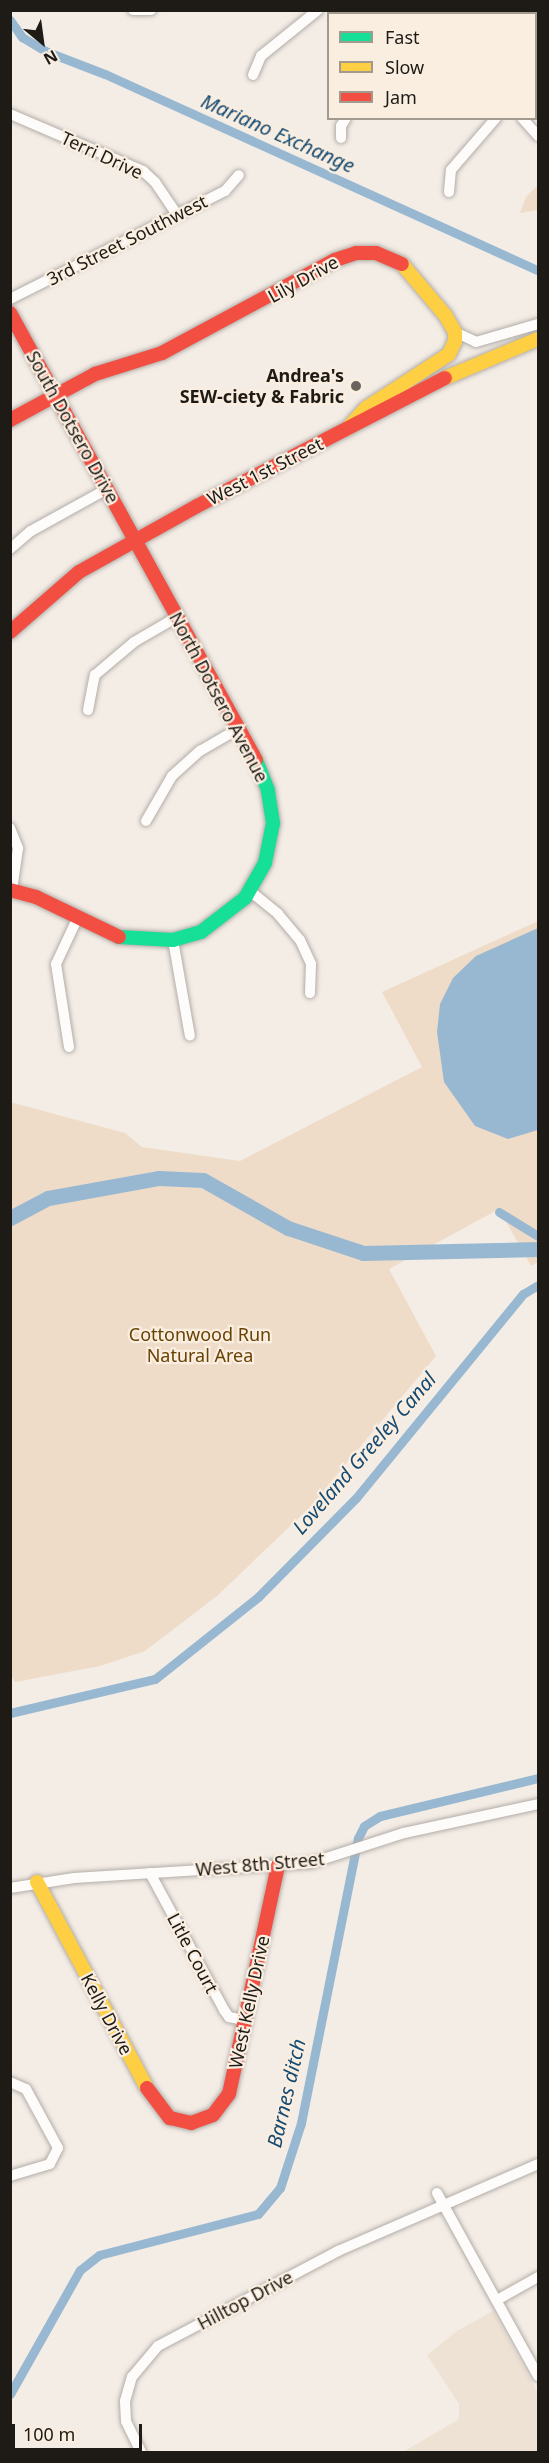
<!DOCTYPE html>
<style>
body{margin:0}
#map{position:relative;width:549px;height:2463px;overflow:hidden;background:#f4ede6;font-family:"Noto Sans",sans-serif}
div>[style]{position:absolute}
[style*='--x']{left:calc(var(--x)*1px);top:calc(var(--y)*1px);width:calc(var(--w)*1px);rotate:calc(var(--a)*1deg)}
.built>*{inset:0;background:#eee2d4}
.green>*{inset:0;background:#efdcc8}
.water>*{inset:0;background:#98b8d2}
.canal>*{height:9px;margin:-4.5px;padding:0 4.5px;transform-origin:4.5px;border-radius:4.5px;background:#98b8d2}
.river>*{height:15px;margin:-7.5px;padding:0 7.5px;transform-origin:7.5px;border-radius:7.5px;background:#98b8d2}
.roads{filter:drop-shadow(0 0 2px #b3ada8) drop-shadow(0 0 2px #b3ada8)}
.street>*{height:10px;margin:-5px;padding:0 5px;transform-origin:5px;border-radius:5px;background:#fdfcfb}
.fast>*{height:14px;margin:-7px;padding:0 7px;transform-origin:7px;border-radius:7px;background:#16e098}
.slow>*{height:14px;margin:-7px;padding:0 7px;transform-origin:7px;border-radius:7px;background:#ffcf43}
.jam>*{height:14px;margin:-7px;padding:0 7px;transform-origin:7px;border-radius:7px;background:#f24e42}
.dots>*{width:16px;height:16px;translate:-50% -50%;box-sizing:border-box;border:3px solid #faeee0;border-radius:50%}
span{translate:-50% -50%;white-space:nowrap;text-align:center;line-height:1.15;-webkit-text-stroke:4.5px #faeee0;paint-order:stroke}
.street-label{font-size:18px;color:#1e1a15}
.poi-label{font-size:18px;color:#1e1a15;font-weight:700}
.right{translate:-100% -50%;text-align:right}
.park-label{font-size:18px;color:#694304}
.water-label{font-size:20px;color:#154b73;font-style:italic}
.frame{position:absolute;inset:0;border:12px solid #1e1a15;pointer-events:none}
.legend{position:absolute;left:327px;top:12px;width:210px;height:108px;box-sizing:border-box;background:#faeee0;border:2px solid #a2998f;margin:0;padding:8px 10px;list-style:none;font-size:18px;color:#1e1a15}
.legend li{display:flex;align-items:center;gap:12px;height:30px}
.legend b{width:30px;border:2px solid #a2998f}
.north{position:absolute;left:12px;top:12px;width:60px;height:60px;-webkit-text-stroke:4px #faeee0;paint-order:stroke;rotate:151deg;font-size:16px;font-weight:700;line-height:24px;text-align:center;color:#1e1a15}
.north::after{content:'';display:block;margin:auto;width:21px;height:27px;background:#1e1a15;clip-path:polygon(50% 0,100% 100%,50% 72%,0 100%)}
.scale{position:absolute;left:12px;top:2424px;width:130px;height:27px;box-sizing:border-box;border:3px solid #1e1a15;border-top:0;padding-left:8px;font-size:18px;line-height:21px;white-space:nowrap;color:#1e1a15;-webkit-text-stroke:4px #faeee0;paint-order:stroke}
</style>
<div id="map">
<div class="built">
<i style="clip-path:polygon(493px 2311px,538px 2393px,538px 2452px,403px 2452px,459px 2419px,459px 2404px,427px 2355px,457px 2331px)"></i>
</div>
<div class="green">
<i style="clip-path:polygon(538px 185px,538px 210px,520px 213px,526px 197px)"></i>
<i style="clip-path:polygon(538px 921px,538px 1262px,531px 1266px,499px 1209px,389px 1269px,436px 1356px,309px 1508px,217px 1596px,145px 1651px,100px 1666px,15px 1682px,10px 1674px,10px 1102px,125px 1133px,142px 1147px,240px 1161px,422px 1067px,382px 992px)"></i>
</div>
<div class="water">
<i style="clip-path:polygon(538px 928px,538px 1130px,508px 1139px,475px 1126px,444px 1082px,437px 1032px,440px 1004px,453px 978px,476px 956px)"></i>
</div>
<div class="canal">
<i style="--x:10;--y:20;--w:21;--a:55"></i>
<i style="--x:22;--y:37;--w:27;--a:31"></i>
<i style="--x:45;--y:51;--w:64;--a:21"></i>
<i style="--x:105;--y:74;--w:475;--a:24.4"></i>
<i style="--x:499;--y:1212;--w:46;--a:31.6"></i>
<i style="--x:10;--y:1713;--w:149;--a:-13.2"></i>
<i style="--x:155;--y:1679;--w:132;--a:-38.5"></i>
<i style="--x:258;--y:1597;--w:139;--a:-45.3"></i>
<i style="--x:356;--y:1498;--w:264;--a:-50.7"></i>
<i style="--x:523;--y:1294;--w:17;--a:-31"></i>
<i style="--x:10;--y:2394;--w:142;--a:-60.6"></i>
<i style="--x:80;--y:2270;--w:24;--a:-38"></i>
<i style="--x:99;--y:2255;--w:164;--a:-14.5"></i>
<i style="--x:258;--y:2214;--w:34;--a:-50"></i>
<i style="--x:280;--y:2188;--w:68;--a:-72.1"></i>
<i style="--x:301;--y:2123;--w:291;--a:-78.7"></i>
<i style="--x:358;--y:1838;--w:13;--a:-63"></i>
<i style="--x:364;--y:1826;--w:19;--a:-32"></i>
<i style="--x:380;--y:1816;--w:163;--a:-13.5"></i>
</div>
<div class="river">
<i style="--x:10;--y:1218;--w:43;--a:-27.8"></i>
<i style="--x:48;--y:1198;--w:113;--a:-10.2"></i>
<i style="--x:159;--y:1178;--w:44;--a:2.6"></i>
<i style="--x:203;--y:1180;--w:98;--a:29.5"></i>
<i style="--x:288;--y:1228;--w:79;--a:18.4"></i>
<i style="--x:363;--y:1253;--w:175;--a:-1.3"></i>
</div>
<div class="roads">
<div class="street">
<i style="--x:133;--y:10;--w:18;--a:0"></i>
<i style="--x:403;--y:10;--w:5;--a:53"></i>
<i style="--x:458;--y:14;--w:4;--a:-63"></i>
<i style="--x:253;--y:75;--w:21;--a:-67"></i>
<i style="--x:261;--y:56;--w:73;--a:-38.9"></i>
<i style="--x:536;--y:77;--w:3;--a:-45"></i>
<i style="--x:10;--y:114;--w:145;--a:23.2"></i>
<i style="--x:143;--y:171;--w:16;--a:43"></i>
<i style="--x:155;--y:182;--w:40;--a:56"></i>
<i style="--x:522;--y:118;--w:24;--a:48"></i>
<i style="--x:341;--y:138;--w:12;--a:-90"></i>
<i style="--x:341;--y:126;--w:9;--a:-58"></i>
<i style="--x:449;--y:192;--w:22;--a:-85"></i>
<i style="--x:451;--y:170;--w:69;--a:-49.1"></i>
<i style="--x:10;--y:299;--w:241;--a:-26.7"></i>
<i style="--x:225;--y:191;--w:21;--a:-49"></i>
<i style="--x:455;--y:332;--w:23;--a:25"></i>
<i style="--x:476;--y:342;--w:65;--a:-16.2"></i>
<i style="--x:10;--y:549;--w:28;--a:-41"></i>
<i style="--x:31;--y:531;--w:87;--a:-28.9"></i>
<i style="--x:88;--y:710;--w:36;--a:-79"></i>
<i style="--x:95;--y:675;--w:51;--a:-40.2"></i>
<i style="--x:134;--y:642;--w:50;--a:-30.2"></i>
<i style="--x:146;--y:821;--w:52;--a:-60"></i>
<i style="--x:172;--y:776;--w:38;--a:-42"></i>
<i style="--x:200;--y:751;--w:44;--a:-30.1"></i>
<i style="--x:10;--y:828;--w:22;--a:68"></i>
<i style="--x:18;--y:848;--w:42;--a:98.1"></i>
<i style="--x:250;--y:891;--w:36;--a:39"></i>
<i style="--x:278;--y:914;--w:34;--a:50"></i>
<i style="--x:300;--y:940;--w:26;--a:65"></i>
<i style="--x:311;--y:964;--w:29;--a:92"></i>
<i style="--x:173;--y:940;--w:97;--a:80"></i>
<i style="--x:69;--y:1047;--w:84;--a:-98.9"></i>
<i style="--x:56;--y:964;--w:52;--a:-64.9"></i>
<i style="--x:150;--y:1873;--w:156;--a:61.6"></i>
<i style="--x:224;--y:2010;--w:9;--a:54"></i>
<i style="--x:229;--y:2017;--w:16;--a:11"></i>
<i style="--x:10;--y:1888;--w:65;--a:-8.9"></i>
<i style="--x:74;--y:1878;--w:237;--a:-3.6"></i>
<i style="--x:311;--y:1863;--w:98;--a:-17.9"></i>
<i style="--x:404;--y:1833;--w:137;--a:-12.2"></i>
<i style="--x:10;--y:2082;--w:17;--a:24"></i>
<i style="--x:26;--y:2089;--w:67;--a:61.5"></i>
<i style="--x:58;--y:2148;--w:18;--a:117"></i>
<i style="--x:50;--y:2164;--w:42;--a:163.3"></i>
<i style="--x:437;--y:2193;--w:209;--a:61.1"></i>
<i style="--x:497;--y:2300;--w:47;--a:-29.3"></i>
<i style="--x:141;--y:2452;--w:34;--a:-116"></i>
<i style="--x:126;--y:2421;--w:20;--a:-93"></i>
<i style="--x:125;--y:2401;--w:25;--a:-74"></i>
<i style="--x:132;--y:2377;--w:40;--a:-50"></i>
<i style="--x:158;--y:2346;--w:204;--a:-27.8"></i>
<i style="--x:338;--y:2251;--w:218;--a:-23.5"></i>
</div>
<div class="fast">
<i style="--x:119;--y:937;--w:54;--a:3.2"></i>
<i style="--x:173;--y:940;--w:29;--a:-16"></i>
<i style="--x:201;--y:932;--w:56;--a:-37.7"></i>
<i style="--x:245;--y:898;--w:40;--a:-60.3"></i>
<i style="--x:265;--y:863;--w:41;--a:-78.7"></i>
<i style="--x:273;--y:823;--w:33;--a:-99"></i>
<i style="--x:268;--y:790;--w:32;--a:-112"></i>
</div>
<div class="slow">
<i style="--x:445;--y:378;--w:101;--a:-22.8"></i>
<i style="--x:347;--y:429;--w:28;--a:-48"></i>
<i style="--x:366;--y:408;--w:99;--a:-33"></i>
<i style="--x:449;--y:354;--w:14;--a:-65"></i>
<i style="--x:455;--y:341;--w:9;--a:-90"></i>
<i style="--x:455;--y:332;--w:20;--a:-120"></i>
<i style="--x:445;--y:315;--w:67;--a:-130.1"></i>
<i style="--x:37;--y:1882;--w:234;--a:61.9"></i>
</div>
<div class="jam">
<i style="--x:10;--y:313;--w:510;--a:61.17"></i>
<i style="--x:10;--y:420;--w:97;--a:-28.4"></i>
<i style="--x:95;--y:374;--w:70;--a:-17.4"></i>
<i style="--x:162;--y:353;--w:196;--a:-28.3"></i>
<i style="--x:335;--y:260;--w:22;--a:-18"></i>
<i style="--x:356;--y:253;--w:20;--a:0"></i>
<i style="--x:376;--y:253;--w:28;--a:23"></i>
<i style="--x:10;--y:632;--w:91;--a:-41"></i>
<i style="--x:79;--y:572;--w:135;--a:-29.2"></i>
<i style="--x:197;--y:506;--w:279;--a:-27.3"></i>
<i style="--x:10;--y:890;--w:27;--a:15"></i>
<i style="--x:36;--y:897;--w:92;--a:25.7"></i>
<i style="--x:147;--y:2088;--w:38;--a:53"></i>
<i style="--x:170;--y:2118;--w:22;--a:13"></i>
<i style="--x:191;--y:2123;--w:23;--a:-20"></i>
<i style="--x:213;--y:2115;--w:26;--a:-53"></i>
<i style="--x:229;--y:2094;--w:234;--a:-77.9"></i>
</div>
</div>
<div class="dots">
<i style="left:356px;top:386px;background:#69645e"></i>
</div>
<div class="street-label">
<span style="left:102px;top:155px;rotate:25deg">Terri Drive</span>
<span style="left:127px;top:240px;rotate:-27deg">3rd Street Southwest</span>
<span style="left:303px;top:279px;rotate:-29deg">Lily Drive</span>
<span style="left:73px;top:427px;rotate:61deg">South Dotsero Drive</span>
<span style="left:265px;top:471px;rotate:-27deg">West 1st Street</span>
<span style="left:219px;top:697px;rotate:62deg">North Dotsero Avenue</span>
<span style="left:260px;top:1864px;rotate:-5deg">West 8th Street</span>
<span style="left:193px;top:1953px;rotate:62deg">Litle Court</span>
<span style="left:249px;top:2002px;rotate:-78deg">West Kelly Drive</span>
<span style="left:107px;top:2014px;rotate:62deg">Kelly Drive</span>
<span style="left:245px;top:2300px;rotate:-28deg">Hilltop Drive</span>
</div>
<div class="poi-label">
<span class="right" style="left:344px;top:386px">Andrea's<br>SEW-ciety &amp; Fabric</span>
</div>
<div class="park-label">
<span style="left:200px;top:1345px">Cottonwood Run<br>Natural Area</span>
</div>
<div class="water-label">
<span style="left:278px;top:133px;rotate:24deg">Mariano Exchange</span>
<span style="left:364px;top:1453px;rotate:-49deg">Loveland Greeley Canal</span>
<span style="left:286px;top:2093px;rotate:-77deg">Barnes ditch</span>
</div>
<div class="frame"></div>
<ul class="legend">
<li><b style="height:8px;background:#16e098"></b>Fast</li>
<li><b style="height:8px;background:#ffcf43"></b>Slow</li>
<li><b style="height:8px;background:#f24e42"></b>Jam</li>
</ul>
<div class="north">N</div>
<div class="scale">100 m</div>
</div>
